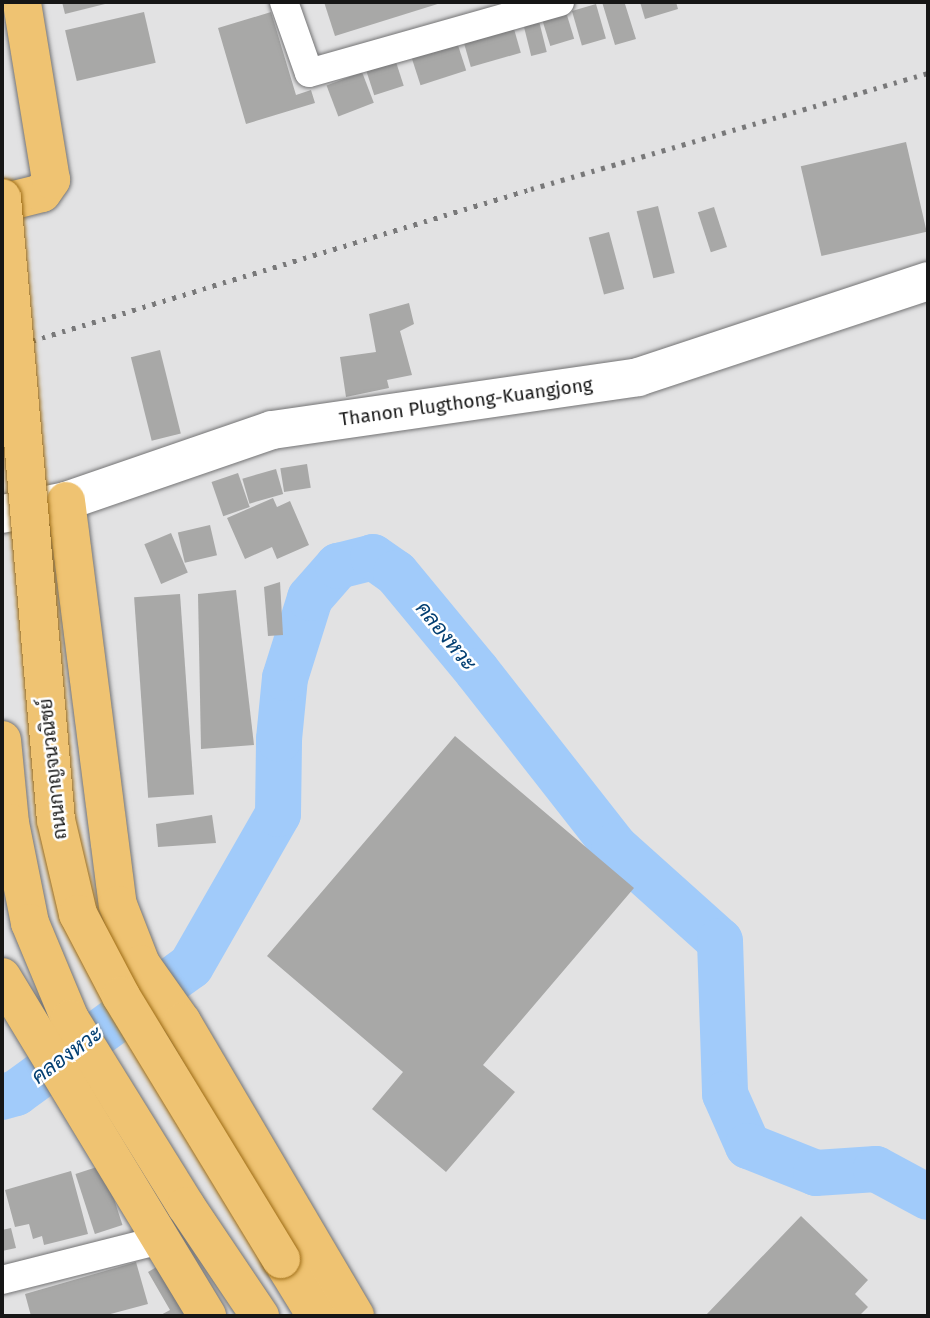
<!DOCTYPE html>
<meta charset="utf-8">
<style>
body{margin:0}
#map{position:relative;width:930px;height:1318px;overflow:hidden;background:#e2e2e3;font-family:"Fira Sans",Sarabun,sans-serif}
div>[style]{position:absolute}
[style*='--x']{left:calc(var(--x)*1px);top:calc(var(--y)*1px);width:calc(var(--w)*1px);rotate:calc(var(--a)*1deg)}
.river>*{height:46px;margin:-23px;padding:0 23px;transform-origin:23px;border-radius:23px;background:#a1cbfa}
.building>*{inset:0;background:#a8a8a7;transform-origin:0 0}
.roads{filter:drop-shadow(0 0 2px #737374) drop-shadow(0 0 2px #737374)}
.street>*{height:28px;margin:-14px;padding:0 14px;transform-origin:14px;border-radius:14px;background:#fff}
.secondary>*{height:38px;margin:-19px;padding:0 19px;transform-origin:19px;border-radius:19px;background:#fff}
.primary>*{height:38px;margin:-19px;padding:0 19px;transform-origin:19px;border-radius:19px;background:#efc372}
.rail>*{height:5px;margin-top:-2.5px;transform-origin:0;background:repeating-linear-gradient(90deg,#787879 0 3.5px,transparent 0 10.5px)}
.bridges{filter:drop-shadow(0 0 2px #9d6c15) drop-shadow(0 0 2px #9d6c15)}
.primary-bridge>*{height:38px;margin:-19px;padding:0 19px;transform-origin:19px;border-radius:19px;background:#efc372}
span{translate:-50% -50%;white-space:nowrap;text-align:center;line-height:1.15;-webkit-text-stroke:5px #fff;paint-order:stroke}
.street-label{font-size:19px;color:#161616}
.water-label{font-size:21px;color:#033f72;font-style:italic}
.frame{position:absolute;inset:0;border:4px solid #161616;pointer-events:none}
</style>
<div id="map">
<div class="river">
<i style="--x:2;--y:1097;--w:15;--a:-16"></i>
<i style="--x:16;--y:1093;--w:216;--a:-36"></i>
<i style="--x:191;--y:966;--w:175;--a:-60.2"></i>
<i style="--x:278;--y:814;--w:75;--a:-89.2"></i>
<i style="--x:279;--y:739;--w:61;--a:-84.4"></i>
<i style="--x:285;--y:678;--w:84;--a:-72.6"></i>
<i style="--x:310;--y:598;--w:43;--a:-48.8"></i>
<i style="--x:338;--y:566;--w:36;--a:-14"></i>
<i style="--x:373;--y:557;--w:28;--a:35"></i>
<i style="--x:396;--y:573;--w:127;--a:50.4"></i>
<i style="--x:477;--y:671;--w:222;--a:51.9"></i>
<i style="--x:614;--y:846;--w:142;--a:41.9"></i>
<i style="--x:720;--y:941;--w:153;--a:88.1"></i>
<i style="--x:725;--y:1094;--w:57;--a:66.1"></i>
<i style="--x:748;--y:1146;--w:73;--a:21.7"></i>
<i style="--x:816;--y:1173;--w:60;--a:-3.8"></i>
<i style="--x:876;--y:1169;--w:59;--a:28.3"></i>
</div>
<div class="building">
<i style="clip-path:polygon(62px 2px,109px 2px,109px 3px,65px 14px)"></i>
<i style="clip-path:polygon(324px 2px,444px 2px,335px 36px)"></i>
<i style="clip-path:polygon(602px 2px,631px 2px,625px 4px,636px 39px,615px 45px)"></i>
<i style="clip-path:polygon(640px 2px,676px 2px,678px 9px,645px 19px)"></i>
<i style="left:596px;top:4px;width:36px;height:25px;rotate:74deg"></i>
<i style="left:144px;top:12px;width:52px;height:81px;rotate:77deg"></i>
<i style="clip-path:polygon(271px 12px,296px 95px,311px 90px,315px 103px,246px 124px,218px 28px)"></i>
<i style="left:566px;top:12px;width:28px;height:25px;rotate:73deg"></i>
<i style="left:539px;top:21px;width:32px;height:16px;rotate:76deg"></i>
<i style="left:512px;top:22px;width:32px;height:52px;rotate:74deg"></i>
<i style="left:456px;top:39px;width:33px;height:48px;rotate:72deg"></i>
<i style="left:396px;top:62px;width:25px;height:31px;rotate:72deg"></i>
<i style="left:362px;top:72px;width:33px;height:38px;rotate:69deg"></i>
<i style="left:906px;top:142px;width:92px;height:108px;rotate:77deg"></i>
<i style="left:658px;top:206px;width:69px;height:22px;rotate:76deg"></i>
<i style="left:714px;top:207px;width:42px;height:17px;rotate:72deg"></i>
<i style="left:609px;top:232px;width:59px;height:21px;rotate:75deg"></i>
<i style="clip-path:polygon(409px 303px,414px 324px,400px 331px,412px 375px,387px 380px,389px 388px,346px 397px,340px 357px,376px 352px,369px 314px)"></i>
<i style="left:160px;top:350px;width:86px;height:30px;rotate:76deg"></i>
<i style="left:307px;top:464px;width:24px;height:27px;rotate:81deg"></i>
<i style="left:276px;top:469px;width:26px;height:35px;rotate:74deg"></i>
<i style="left:238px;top:473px;width:36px;height:28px;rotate:71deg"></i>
<i style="clip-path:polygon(273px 498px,277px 507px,290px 501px,309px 545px,277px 559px,272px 547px,245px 559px,227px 518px)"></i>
<i style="left:210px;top:525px;width:31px;height:33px;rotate:77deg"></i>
<i style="left:171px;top:533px;width:43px;height:29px;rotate:67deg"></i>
<i style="clip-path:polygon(280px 582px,283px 635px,268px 636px,264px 587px)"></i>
<i style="clip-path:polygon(236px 590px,254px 745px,201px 749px,198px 594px)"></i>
<i style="left:180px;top:594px;width:201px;height:46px;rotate:86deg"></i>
<i style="clip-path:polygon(455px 736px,634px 888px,483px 1065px,515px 1092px,446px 1172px,372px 1109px,403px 1072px,267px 956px)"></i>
<i style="clip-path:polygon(212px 815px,216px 843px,158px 847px,156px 824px)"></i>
<i style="left:103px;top:1165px;width:63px;height:29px;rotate:72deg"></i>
<i style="clip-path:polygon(71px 1171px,88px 1234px,44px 1245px,42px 1236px,33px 1239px,29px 1224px,15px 1227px,5px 1190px)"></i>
<i style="clip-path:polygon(801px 1216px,868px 1280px,855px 1294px,868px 1307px,859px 1316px,705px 1316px)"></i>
<i style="clip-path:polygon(11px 1228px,16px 1248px,2px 1251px,2px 1230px)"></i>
<i style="clip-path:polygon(136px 1262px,148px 1304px,103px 1316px,31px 1316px,25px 1294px)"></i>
<i style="clip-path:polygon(165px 1262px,196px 1316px,159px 1316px,170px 1310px,148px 1272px)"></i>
</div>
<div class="roads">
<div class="street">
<i style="--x:284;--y:2;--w:75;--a:70.6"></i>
<i style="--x:309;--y:73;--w:261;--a:-15.8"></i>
<i style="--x:2;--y:1280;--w:163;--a:-14.2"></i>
</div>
<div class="secondary">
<i style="--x:2;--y:514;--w:65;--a:-11.5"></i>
<i style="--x:66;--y:501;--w:218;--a:-19"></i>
<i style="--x:272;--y:430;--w:370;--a:-8.2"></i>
<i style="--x:638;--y:377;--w:305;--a:-18.3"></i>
</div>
<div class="primary">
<i style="--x:2;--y:203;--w:41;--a:-14"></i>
<i style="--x:42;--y:193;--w:16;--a:-55"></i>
<i style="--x:51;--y:180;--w:180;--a:-99.3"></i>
<i style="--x:66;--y:501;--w:407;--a:82.7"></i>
<i style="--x:118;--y:905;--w:63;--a:68.7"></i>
<i style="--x:141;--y:964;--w:71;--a:54.7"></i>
<i style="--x:182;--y:1022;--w:341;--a:59.5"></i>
<i style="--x:2;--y:740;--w:83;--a:84.5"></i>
<i style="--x:10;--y:823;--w:102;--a:78.7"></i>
<i style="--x:30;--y:923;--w:104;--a:67.4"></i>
<i style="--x:70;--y:1019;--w:220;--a:58.2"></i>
<i style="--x:186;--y:1206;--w:133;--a:56.1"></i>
<i style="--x:2;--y:977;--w:396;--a:58.8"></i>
<i style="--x:281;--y:1259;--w:67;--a:58.4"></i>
</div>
</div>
<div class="rail">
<i style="--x:2;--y:350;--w:553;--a:-16.93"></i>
<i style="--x:531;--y:189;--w:414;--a:-16.3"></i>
</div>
<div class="bridges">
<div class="primary-bridge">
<i style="--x:2;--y:198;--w:624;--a:85.04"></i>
<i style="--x:56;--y:820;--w:97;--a:76.8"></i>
<i style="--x:78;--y:914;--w:93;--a:62.3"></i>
<i style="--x:121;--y:996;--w:308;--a:58.7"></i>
</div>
</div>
<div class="street-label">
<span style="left:466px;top:402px;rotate:-8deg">Thanon Plugthong-Kuangjong</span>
<span style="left:53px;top:769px;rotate:-96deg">ถนนกาญจนวณิชย์</span>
</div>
<div class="water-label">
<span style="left:446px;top:636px;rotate:51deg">คลองหวะ</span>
<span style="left:67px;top:1055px;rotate:-36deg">คลองหวะ</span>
</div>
<div class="frame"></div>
</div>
